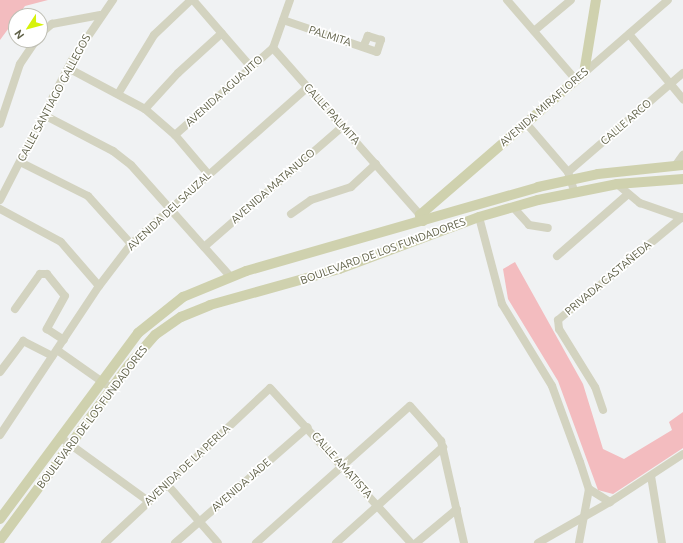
<!DOCTYPE html>
<meta charset="utf-8">
<style>
body{margin:0}
#map{position:relative;width:683px;height:543px;overflow:hidden;background:#f0f2f3;font-family:Ubuntu,sans-serif}
div>[style]{position:absolute}
[style*='--x']{left:calc(var(--x)*1px);top:calc(var(--y)*1px);width:calc(var(--w)*1px);rotate:calc(var(--a)*1deg)}
.green>*{inset:0;background:#f3bcbf}
.minor>*{height:8px;margin:-4px;padding:0 4px;transform-origin:4px;border-radius:4px;background:#d3d3c0}
.major>*{height:10px;margin:-5px;padding:0 5px;transform-origin:5px;border-radius:5px;background:#cfd1ae}
span{translate:-50% -50%;white-space:nowrap;text-align:center;line-height:1.15;-webkit-text-stroke:3.5px #fff;paint-order:stroke}
.street-label{font-size:11px;color:#5f6047}
.north{position:absolute;left:8px;top:8px;width:40px;height:40px;box-sizing:border-box;background:#fff;border:1px solid #bfbfb5;border-radius:50%;rotate:234deg;font-size:11px;font-weight:700;line-height:16px;text-align:center;color:#5f6047}
.north::after{content:'';display:block;margin:auto;width:14px;height:18px;background:#d6f20b;clip-path:polygon(50% 0,100% 100%,50% 72%,0 100%)}
</style>
<div id="map">
<div class="green">
<i style="clip-path:polygon(0 0,48px 0,25px 6px,0 40px)"></i>
<i style="clip-path:polygon(515px 262px,583px 384px,603px 449px,624px 459px,672px 430px,669px 422px,683px 412px,683px 448px,613px 494px,598px 490px,558px 381px,508px 299px,503px 269px)"></i>
</div>
<div class="minor">
<i style="--x:193;--y:0;--w:89;--a:49.1"></i>
<i style="--x:507;--y:0;--w:106;--a:49.2"></i>
<i style="--x:283;--y:20;--w:99;--a:18.8"></i>
<i style="--x:377;--y:52;--w:13;--a:-72"></i>
<i style="--x:381;--y:40;--w:14;--a:-163"></i>
<i style="--x:368;--y:36;--w:12;--a:114"></i>
<i style="--x:534;--y:31;--w:48;--a:-40"></i>
<i style="--x:40;--y:34;--w:16;--a:-40"></i>
<i style="--x:52;--y:24;--w:49;--a:-10.6"></i>
<i style="--x:629;--y:34;--w:85;--a:50.3"></i>
<i style="--x:273;--y:48;--w:222;--a:48.6"></i>
<i style="--x:68;--y:68;--w:87;--a:28"></i>
<i style="--x:145;--y:109;--w:40;--a:41"></i>
<i style="--x:175;--y:135;--w:51;--a:49.8"></i>
<i style="--x:584;--y:73;--w:111;--a:-41"></i>
<i style="--x:118;--y:94;--w:69;--a:-58.6"></i>
<i style="--x:154;--y:35;--w:51;--a:-43.4"></i>
<i style="--x:145;--y:109;--w:49;--a:-47.5"></i>
<i style="--x:178;--y:73;--w:59;--a:-42.3"></i>
<i style="--x:44;--y:115;--w:78;--a:27.6"></i>
<i style="--x:113;--y:151;--w:23;--a:38"></i>
<i style="--x:131;--y:165;--w:149;--a:48.3"></i>
<i style="--x:526;--y:123;--w:65;--a:49.4"></i>
<i style="--x:568;--y:172;--w:19;--a:72"></i>
<i style="--x:0;--y:124;--w:63;--a:-71.6"></i>
<i style="--x:20;--y:64;--w:29;--a:-56"></i>
<i style="--x:175;--y:135;--w:131;--a:-41.6"></i>
<i style="--x:273;--y:48;--w:51;--a:-70.5"></i>
<i style="--x:20;--y:162;--w:76;--a:26.6"></i>
<i style="--x:88;--y:196;--w:64;--a:48.1"></i>
<i style="--x:675;--y:166;--w:14;--a:-54"></i>
<i style="--x:568;--y:172;--w:152;--a:-40.7"></i>
<i style="--x:617;--y:184;--w:30;--a:40"></i>
<i style="--x:640;--y:203;--w:46;--a:19.2"></i>
<i style="--x:0;--y:200;--w:157;--a:-62.8"></i>
<i style="--x:72;--y:60;--w:73;--a:-55.7"></i>
<i style="--x:513;--y:207;--w:24;--a:48"></i>
<i style="--x:529;--y:225;--w:19;--a:9"></i>
<i style="--x:0;--y:209;--w:69;--a:28.4"></i>
<i style="--x:61;--y:242;--w:58;--a:49.2"></i>
<i style="--x:291;--y:214;--w:24;--a:-35"></i>
<i style="--x:311;--y:200;--w:42;--a:-18"></i>
<i style="--x:351;--y:187;--w:34;--a:-43"></i>
<i style="--x:479;--y:217;--w:90;--a:75.2"></i>
<i style="--x:502;--y:304;--w:96;--a:58.6"></i>
<i style="--x:552;--y:386;--w:81;--a:69.8"></i>
<i style="--x:580;--y:462;--w:28;--a:72"></i>
<i style="--x:589;--y:489;--w:55;--a:100.5"></i>
<i style="--x:204;--y:247;--w:184;--a:-41"></i>
<i style="--x:557;--y:256;--w:93;--a:-41.1"></i>
<i style="--x:15;--y:309;--w:43;--a:-54.5"></i>
<i style="--x:40;--y:274;--w:7;--a:0"></i>
<i style="--x:47;--y:274;--w:28;--a:51"></i>
<i style="--x:65;--y:296;--w:38;--a:119"></i>
<i style="--x:47;--y:329;--w:20;--a:33"></i>
<i style="--x:57;--y:350;--w:66;--a:35.1"></i>
<i style="--x:0;--y:372;--w:39;--a:-53"></i>
<i style="--x:23;--y:341;--w:33;--a:27"></i>
<i style="--x:603;--y:410;--w:24;--a:-109"></i>
<i style="--x:595;--y:387;--w:68;--a:-121.8"></i>
<i style="--x:559;--y:329;--w:9;--a:-96"></i>
<i style="--x:558;--y:320;--w:161;--a:-39.7"></i>
<i style="--x:0;--y:435;--w:179;--a:-56.4"></i>
<i style="--x:99;--y:286;--w:53;--a:-52.7"></i>
<i style="--x:131;--y:244;--w:237;--a:-41.6"></i>
<i style="--x:60;--y:437;--w:109;--a:36"></i>
<i style="--x:651;--y:476;--w:68;--a:80.7"></i>
<i style="--x:166;--y:483;--w:79;--a:49.1"></i>
<i style="--x:589;--y:489;--w:25;--a:32"></i>
<i style="--x:105;--y:543;--w:226;--a:-43.2"></i>
<i style="--x:270;--y:388;--w:210;--a:47.7"></i>
<i style="--x:175;--y:543;--w:176;--a:-41.1"></i>
<i style="--x:256;--y:543;--w:206;--a:-41.7"></i>
<i style="--x:410;--y:406;--w:47;--a:48.5"></i>
<i style="--x:441;--y:441;--w:105;--a:77.3"></i>
<i style="--x:336;--y:543;--w:144;--a:-41.9"></i>
<i style="--x:416;--y:543;--w:53;--a:-39.7"></i>
<i style="--x:538;--y:543;--w:83;--a:-29.7"></i>
<i style="--x:610;--y:502;--w:87;--a:-33.3"></i>
</div>
<div class="major">
<i style="--x:423;--y:221;--w:7;--a:-117"></i>
<i style="--x:420;--y:215;--w:217;--a:-40.9"></i>
<i style="--x:584;--y:73;--w:74;--a:-80.7"></i>
<i style="--x:0;--y:519;--w:232;--a:-53.4"></i>
<i style="--x:138;--y:333;--w:58;--a:-38.7"></i>
<i style="--x:183;--y:297;--w:68;--a:-22.4"></i>
<i style="--x:246;--y:271;--w:304;--a:-16"></i>
<i style="--x:538;--y:187;--w:61;--a:-12.2"></i>
<i style="--x:598;--y:174;--w:85;--a:-6"></i>
<i style="--x:0;--y:540;--w:217;--a:-53.6"></i>
<i style="--x:129;--y:365;--w:40;--a:-49"></i>
<i style="--x:155;--y:335;--w:32;--a:-35"></i>
<i style="--x:181;--y:317;--w:31;--a:-22"></i>
<i style="--x:210;--y:305;--w:134;--a:-15.6"></i>
<i style="--x:339;--y:269;--w:149;--a:-20.4"></i>
<i style="--x:479;--y:217;--w:61;--a:-16.1"></i>
<i style="--x:538;--y:200;--w:81;--a:-11.4"></i>
<i style="--x:617;--y:184;--w:66;--a:-4.3"></i>
</div>
<div class="street-label">
<span style="left:330px;top:36px;rotate:18deg">PALMITA</span>
<span style="left:224px;top:91px;rotate:-42deg">AVENIDA AGUAJITO</span>
<span style="left:54px;top:98px;rotate:-62deg">CALLE SANTIAGO GALLEGOS</span>
<span style="left:544px;top:107px;rotate:-41deg">AVENIDA MIRAFLORES</span>
<span style="left:332px;top:114px;rotate:48deg">CALLE PALMITA</span>
<span style="left:626px;top:122px;rotate:-41deg">CALLE ARCO</span>
<span style="left:273px;top:186px;rotate:-41deg">AVENIDA MATANUCO</span>
<span style="left:169px;top:211px;rotate:-43deg">AVENIDA DEL SAUZAL</span>
<span style="left:383px;top:251px;rotate:-20deg">BOULEVARD DE LOS FUNDADORES</span>
<span style="left:608px;top:278px;rotate:-40deg">PRIVADA CASTAÑEDA</span>
<span style="left:92px;top:417px;rotate:-53deg">BOULEVARD DE LOS FUNDADORES</span>
<span style="left:187px;top:465px;rotate:-43deg">AVENIDA DE LA PERLA</span>
<span style="left:342px;top:465px;rotate:48deg">CALLE AMATISTA</span>
<span style="left:241px;top:485px;rotate:-41deg">AVENIDA JADE</span>
</div>
<div class="north">N</div>
</div>
